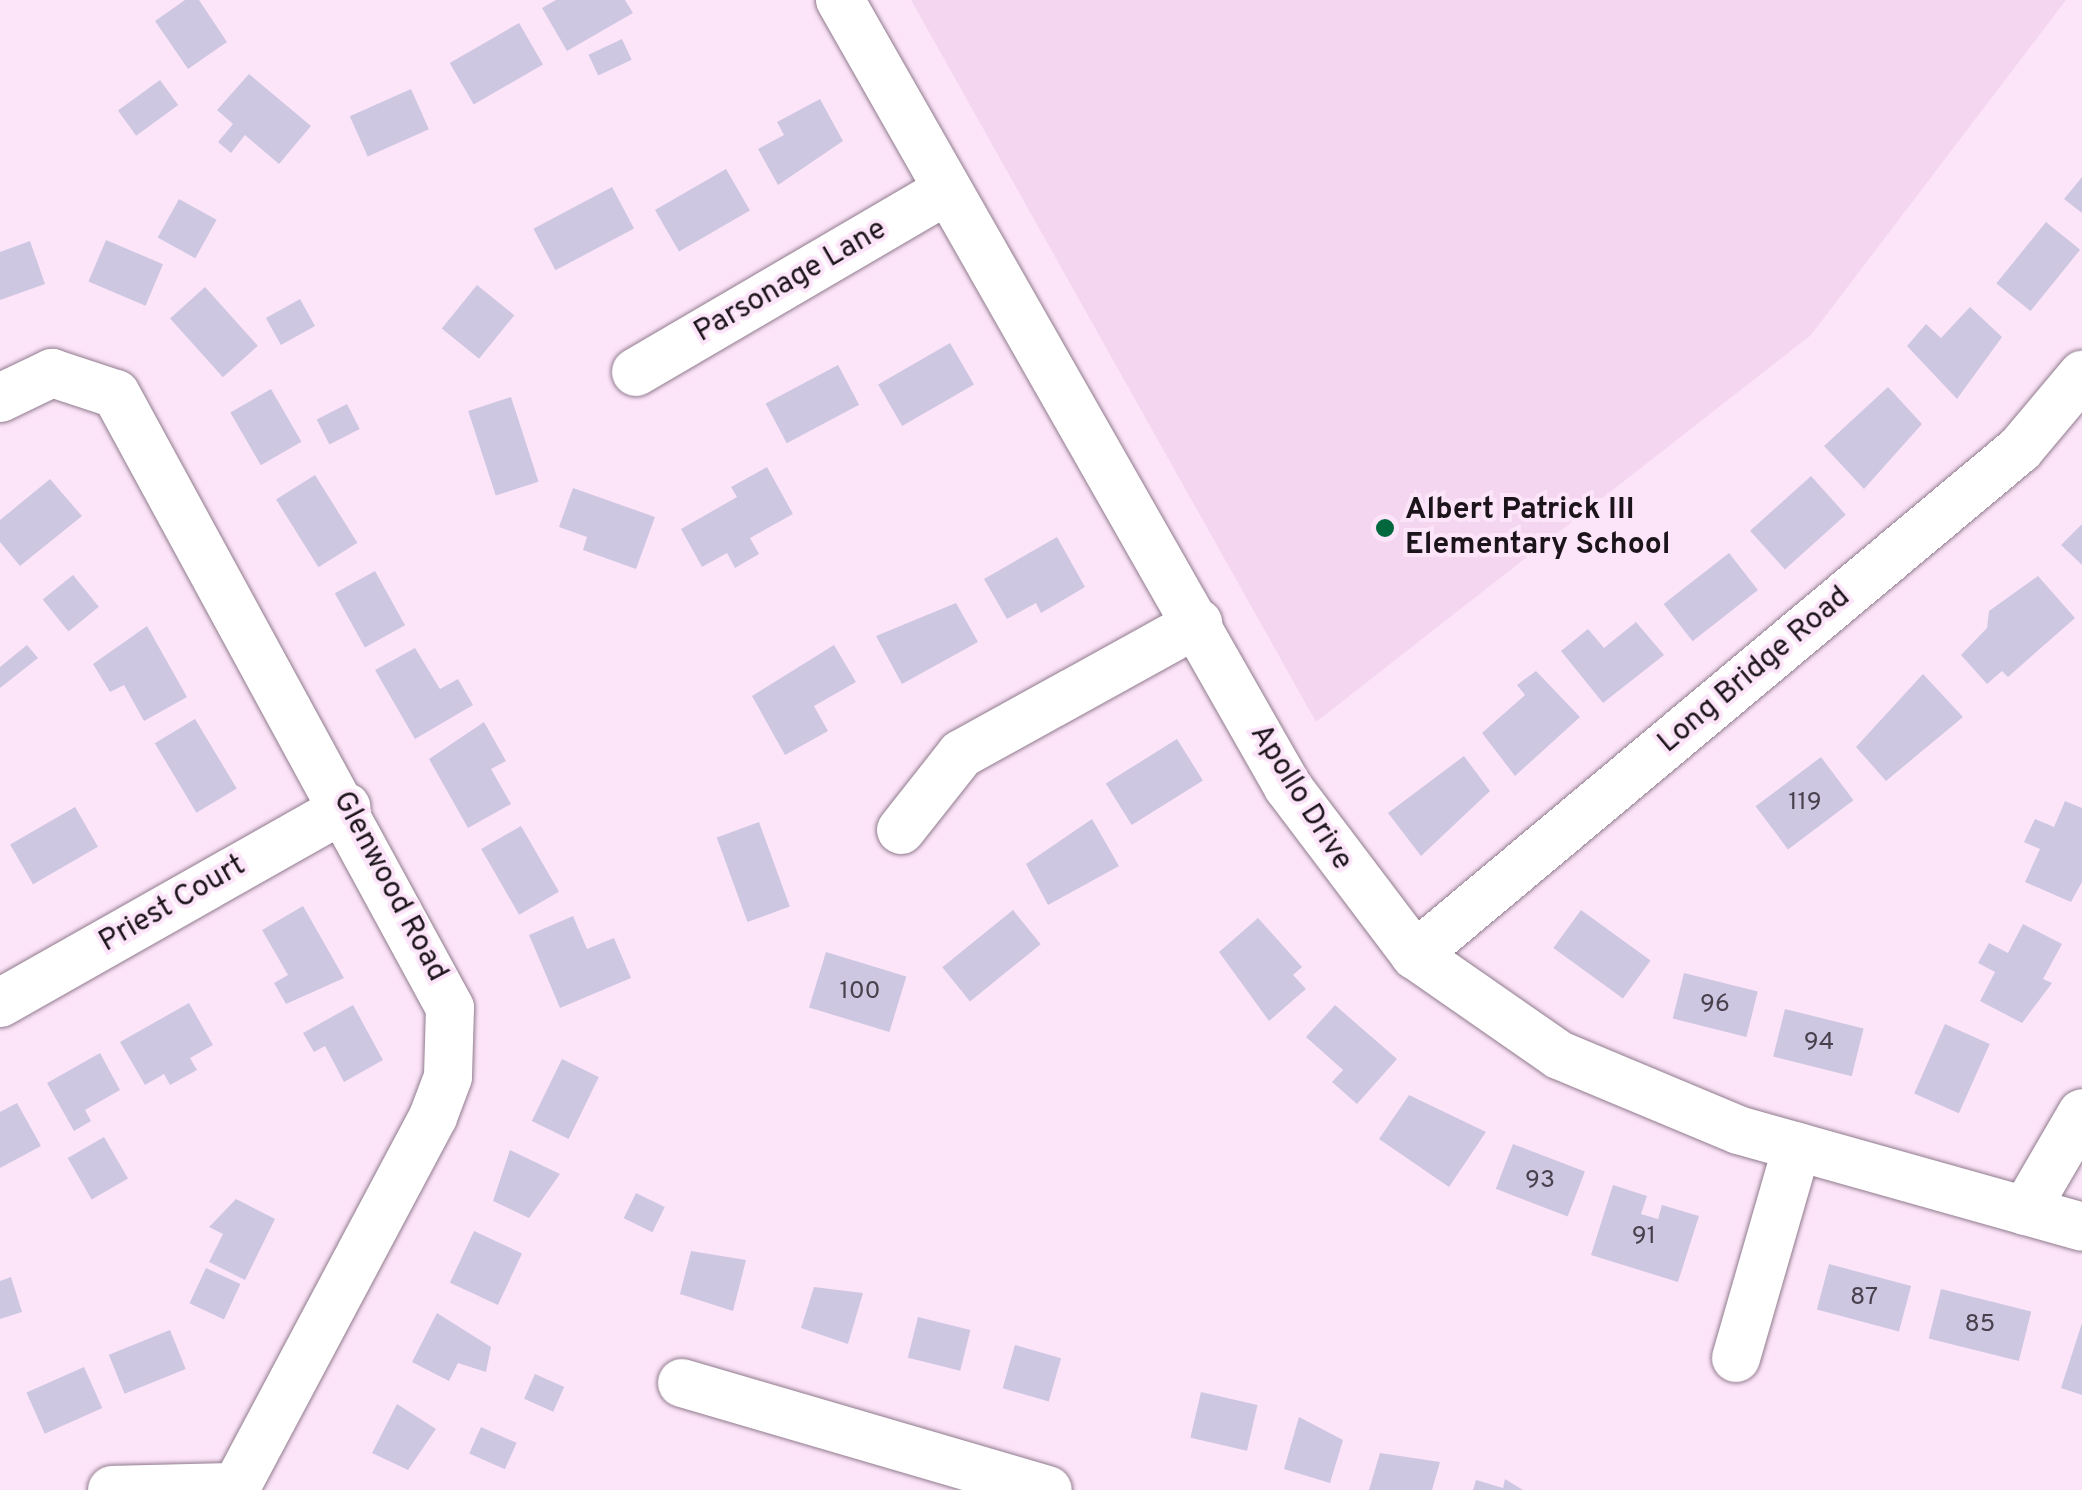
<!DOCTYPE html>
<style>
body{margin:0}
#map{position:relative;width:2082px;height:1490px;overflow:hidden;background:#fde5f9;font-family:Overpass,sans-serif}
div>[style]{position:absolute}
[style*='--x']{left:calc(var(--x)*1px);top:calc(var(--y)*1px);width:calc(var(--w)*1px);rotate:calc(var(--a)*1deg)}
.built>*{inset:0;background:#f5d6f0}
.building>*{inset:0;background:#cec7e2;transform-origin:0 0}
.roads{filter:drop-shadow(0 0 2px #907b8d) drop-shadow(0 0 2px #907b8d)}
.minor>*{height:48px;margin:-24px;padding:0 24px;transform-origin:24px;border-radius:24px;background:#fff}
.dots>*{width:28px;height:28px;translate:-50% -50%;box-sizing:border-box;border:5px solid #fde5f9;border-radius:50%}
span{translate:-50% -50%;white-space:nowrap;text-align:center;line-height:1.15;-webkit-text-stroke:8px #fde5f9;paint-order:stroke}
.number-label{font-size:25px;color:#48414d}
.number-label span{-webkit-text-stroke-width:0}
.street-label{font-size:30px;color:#1c141b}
.poi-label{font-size:30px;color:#1c141b;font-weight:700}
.left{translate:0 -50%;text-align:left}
</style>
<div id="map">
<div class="built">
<i style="clip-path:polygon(911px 0,2066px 0,1811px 335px,1316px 722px)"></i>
</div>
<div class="building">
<i style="clip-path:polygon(185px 0,199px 0,227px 42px,188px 69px,155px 21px)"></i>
<i style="clip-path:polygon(556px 0,625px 0,633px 13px,567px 51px,542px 8px)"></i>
<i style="left:519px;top:23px;width:48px;height:80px;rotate:60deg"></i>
<i style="left:622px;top:39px;width:23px;height:37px;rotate:65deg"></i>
<i style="clip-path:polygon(249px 74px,311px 126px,279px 164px,245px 135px,231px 153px,218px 142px,233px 124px,217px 110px)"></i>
<i style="left:160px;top:80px;width:31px;height:52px;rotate:54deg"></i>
<i style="left:411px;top:89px;width:44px;height:67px;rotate:66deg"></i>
<i style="clip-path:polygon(820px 99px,843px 141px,778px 185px,758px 149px,784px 135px,777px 122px)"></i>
<i style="left:726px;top:169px;width:48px;height:82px;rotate:60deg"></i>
<i style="clip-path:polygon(2082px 177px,2082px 213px,2064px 199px)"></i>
<i style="left:612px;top:187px;width:47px;height:89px;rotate:62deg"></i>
<i style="left:179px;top:199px;width:43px;height:44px;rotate:29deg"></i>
<i style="left:2046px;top:222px;width:44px;height:79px;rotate:39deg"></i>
<i style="left:106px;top:240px;width:62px;height:45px;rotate:23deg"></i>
<i style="clip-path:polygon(30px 241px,45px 284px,0 300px,0 252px)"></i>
<i style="left:477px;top:285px;width:48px;height:56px;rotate:39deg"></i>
<i style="left:205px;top:287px;width:79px;height:47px;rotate:48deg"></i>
<i style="left:300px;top:299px;width:31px;height:39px;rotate:61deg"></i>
<i style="clip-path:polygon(1970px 307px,2002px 337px,1957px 399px,1907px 346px,1926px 324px,1941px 338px)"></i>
<i style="left:950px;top:343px;width:48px;height:83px;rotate:60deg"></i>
<i style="left:838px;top:365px;width:45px;height:82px;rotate:62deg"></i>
<i style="clip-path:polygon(1888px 387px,1922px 424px,1864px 489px,1824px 446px)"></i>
<i style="left:271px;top:389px;width:61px;height:47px;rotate:60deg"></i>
<i style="left:511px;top:397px;width:89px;height:45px;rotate:72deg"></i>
<i style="left:347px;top:404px;width:28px;height:34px;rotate:63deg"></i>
<i style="clip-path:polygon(767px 467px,793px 514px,750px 538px,759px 554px,735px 568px,727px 553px,702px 567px,681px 529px,737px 497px,731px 487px)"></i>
<i style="left:315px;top:475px;width:80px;height:46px;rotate:58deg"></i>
<i style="left:1811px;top:476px;width:52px;height:82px;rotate:48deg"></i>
<i style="clip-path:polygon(50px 479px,82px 516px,20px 566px,0 542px,0 520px)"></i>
<i style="clip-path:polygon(573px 488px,655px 517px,636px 569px,583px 550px,587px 537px,559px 527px)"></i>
<i style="clip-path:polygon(2082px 524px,2082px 565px,2061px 545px)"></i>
<i style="clip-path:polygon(1057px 537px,1085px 587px,1041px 613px,1036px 603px,1007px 619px,984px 579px)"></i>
<i style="left:1729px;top:553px;width:47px;height:83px;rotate:52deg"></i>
<i style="left:375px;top:571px;width:62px;height:46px;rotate:61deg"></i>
<i style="left:73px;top:575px;width:41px;height:39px;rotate:51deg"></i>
<i style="clip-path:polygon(2038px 576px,2075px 618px,2008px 677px,2002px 671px,1987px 684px,1961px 655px,1987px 628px,1989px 611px)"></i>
<i style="clip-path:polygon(956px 603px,978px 642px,902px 684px,876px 636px)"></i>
<i style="clip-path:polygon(1636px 622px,1664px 655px,1603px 703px,1561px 651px,1588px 629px,1604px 648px)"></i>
<i style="clip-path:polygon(147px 626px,187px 697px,144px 721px,124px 685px,110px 692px,93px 664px)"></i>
<i style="clip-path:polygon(27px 645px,38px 658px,0 688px,0 667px)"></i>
<i style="clip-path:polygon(834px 645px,856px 682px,814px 706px,828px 731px,785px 755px,752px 696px)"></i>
<i style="clip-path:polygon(415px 648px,440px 689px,458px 679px,473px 705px,415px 739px,375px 670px)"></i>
<i style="clip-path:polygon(1536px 671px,1580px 717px,1515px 776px,1482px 733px,1525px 695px,1517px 685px)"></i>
<i style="clip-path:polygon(1923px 674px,1963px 717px,1886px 781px,1856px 747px)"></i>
<i style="left:195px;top:719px;width:81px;height:47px;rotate:59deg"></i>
<i style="clip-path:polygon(484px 722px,506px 761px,491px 769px,511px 804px,468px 828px,429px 759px)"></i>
<i style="left:1177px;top:739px;width:49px;height:84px;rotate:58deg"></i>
<i style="clip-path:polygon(1464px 756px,1490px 791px,1421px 856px,1388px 813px)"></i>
<i style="left:1821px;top:757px;width:54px;height:82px;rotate:53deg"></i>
<i style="clip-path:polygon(2065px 801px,2082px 808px,2082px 882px,2071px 902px,2025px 882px,2040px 849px,2024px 842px,2035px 819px,2054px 827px)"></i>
<i style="left:75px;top:807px;width:46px;height:75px;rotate:60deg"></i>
<i style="clip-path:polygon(1092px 819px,1119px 866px,1048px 905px,1026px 864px)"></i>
<i style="left:759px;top:822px;width:90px;height:45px;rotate:70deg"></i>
<i style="left:521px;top:826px;width:76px;height:46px;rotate:60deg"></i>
<i style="clip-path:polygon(303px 906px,344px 978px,286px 1004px,274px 983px,288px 975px,262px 930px)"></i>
<i style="left:1013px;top:910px;width:44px;height:91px;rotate:51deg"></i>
<i style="left:1581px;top:910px;width:86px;height:47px;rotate:36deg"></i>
<i style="clip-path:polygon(573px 916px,587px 949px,614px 938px,631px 978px,560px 1008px,529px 935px)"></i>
<i style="clip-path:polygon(1258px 918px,1302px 967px,1293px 975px,1306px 989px,1269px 1021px,1219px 952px)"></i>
<i style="clip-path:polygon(2023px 924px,2062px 944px,2043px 979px,2052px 983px,2022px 1023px,1980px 1001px,1995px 972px,1978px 963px,1989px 943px,2008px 953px)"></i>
<i style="left:826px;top:952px;width:84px;height:58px;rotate:17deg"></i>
<i style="left:1684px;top:973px;width:76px;height:47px;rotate:14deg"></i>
<i style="clip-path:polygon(189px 1003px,213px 1045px,190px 1058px,197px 1070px,170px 1085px,164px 1074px,145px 1085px,120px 1042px)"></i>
<i style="clip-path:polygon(353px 1005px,383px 1060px,344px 1082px,325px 1046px,314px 1052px,303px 1033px)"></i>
<i style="clip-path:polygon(1335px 1005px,1397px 1059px,1357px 1104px,1332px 1082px,1343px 1070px,1306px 1037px)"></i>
<i style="left:1785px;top:1009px;width:81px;height:49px;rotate:14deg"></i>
<i style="left:1945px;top:1024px;width:49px;height:76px;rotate:24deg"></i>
<i style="clip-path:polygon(100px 1053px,120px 1090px,85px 1110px,91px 1121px,74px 1131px,47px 1083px)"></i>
<i style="left:562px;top:1059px;width:41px;height:69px;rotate:26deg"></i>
<i style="clip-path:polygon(1409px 1095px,1486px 1132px,1449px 1187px,1379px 1139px)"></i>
<i style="clip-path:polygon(17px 1103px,41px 1146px,0 1168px,0 1112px)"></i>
<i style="left:104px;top:1137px;width:48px;height:42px;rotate:60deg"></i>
<i style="left:1513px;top:1144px;width:77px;height:48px;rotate:21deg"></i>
<i style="clip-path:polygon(510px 1150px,560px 1174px,529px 1218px,493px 1201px)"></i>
<i style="clip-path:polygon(1613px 1185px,1647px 1196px,1641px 1214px,1658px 1219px,1662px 1205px,1699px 1216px,1678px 1282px,1591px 1255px)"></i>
<i style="left:636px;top:1193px;width:32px;height:28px;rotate:26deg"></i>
<i style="clip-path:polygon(236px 1199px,275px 1219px,245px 1280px,209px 1262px,223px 1234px,209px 1227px)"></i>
<i style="left:474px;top:1231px;width:53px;height:57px;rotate:25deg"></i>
<i style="clip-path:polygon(691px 1251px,746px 1260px,733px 1311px,680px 1294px)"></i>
<i style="left:1829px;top:1264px;width:85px;height:47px;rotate:15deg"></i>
<i style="left:206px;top:1268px;width:38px;height:39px;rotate:25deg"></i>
<i style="clip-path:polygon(11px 1277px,22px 1312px,0 1319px,0 1281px)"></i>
<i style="clip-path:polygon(814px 1287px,863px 1293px,848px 1344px,801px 1328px)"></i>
<i style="left:1941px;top:1289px;width:93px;height:51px;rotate:14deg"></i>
<i style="clip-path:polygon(437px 1313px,491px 1347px,486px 1372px,458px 1363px,449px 1381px,412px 1362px)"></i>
<i style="left:918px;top:1317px;width:54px;height:42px;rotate:14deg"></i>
<i style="clip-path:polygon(2082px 1323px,2082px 1395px,2061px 1388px)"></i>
<i style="left:170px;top:1330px;width:42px;height:66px;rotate:68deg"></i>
<i style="left:1015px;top:1345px;width:48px;height:45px;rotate:16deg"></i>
<i style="left:84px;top:1367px;width:45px;height:63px;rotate:66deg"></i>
<i style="left:535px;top:1374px;width:32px;height:27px;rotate:24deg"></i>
<i style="left:1201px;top:1392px;width:58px;height:47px;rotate:13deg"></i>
<i style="clip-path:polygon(397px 1404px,436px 1429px,408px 1470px,372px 1453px)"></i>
<i style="clip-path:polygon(1299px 1417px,1343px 1440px,1330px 1483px,1284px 1469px)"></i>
<i style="left:481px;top:1427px;width:39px;height:29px;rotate:24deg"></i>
<i style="clip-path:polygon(1380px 1453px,1440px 1462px,1432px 1490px,1369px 1490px)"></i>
<i style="clip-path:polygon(1505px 1479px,1523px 1490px,1473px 1490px,1476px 1480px,1503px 1488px)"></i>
</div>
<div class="roads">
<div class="minor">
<i style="--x:840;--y:0;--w:906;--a:60.35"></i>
<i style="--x:1288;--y:787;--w:211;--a:52.9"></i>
<i style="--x:1415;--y:955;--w:175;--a:34.8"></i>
<i style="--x:1559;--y:1055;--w:194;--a:22.7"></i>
<i style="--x:1738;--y:1130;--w:357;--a:15.7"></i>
<i style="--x:636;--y:372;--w:359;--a:-30.3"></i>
<i style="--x:0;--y:398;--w:58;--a:-25.7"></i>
<i style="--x:52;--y:373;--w:67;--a:18.2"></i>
<i style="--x:116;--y:394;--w:699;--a:61.45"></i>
<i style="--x:450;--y:1008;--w:69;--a:91.7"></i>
<i style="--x:448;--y:1077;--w:43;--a:110.6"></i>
<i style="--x:433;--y:1117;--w:422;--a:118"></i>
<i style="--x:901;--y:830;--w:97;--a:-51.7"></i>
<i style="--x:961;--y:754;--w:271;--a:-28.9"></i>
<i style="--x:1415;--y:955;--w:789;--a:-39.91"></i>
<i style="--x:2020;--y:449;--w:97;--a:-50"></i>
<i style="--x:0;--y:1003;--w:398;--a:-29.5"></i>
<i style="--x:2025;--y:1211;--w:113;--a:-59.8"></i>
<i style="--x:1736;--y:1358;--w:220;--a:-73.9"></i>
<i style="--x:682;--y:1383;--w:381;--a:16.3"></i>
<i style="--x:112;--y:1490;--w:125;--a:-1.4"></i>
</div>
</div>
<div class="dots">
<i style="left:1385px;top:528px;background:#01673c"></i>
</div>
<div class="number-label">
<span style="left:1805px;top:803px">119</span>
<span style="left:860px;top:992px">100</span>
<span style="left:1715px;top:1005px">96</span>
<span style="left:1819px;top:1043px">94</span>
<span style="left:1540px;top:1181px">93</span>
<span style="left:1644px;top:1237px">91</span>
<span style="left:1864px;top:1298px">87</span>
<span style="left:1980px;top:1325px">85</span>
</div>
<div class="street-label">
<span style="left:791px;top:282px;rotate:-30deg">Parsonage Lane</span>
<span style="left:1755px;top:671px;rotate:-40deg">Long Bridge Road</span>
<span style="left:1300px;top:798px;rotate:58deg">Apollo Drive</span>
<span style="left:389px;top:887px;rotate:62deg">Glenwood Road</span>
<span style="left:173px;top:905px;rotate:-30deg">Priest Court</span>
</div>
<div class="poi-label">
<span class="left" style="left:1405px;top:528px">Albert Patrick III<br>Elementary School</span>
</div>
</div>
